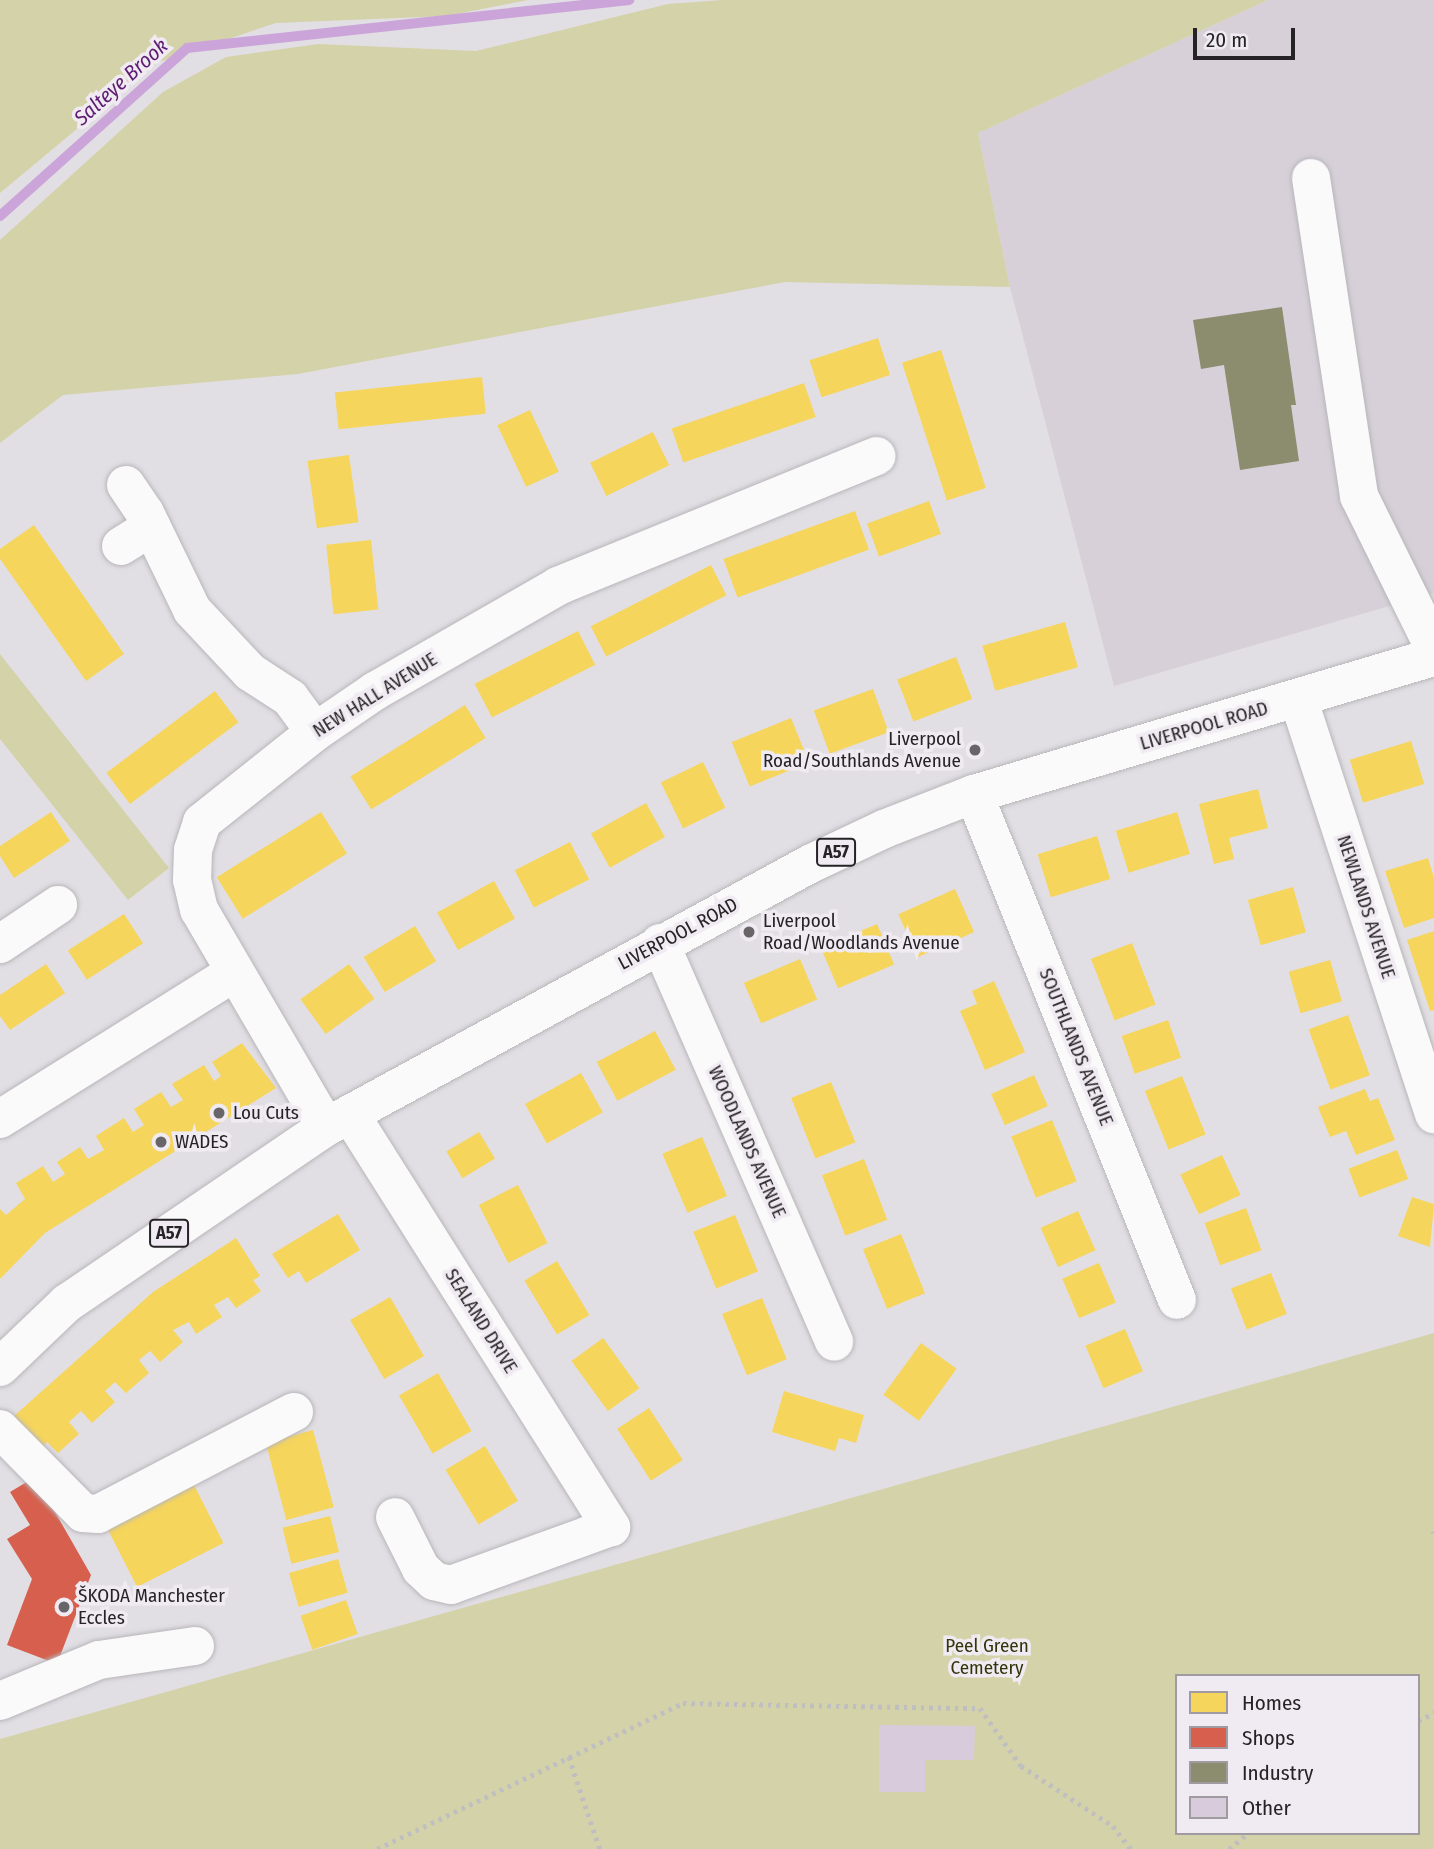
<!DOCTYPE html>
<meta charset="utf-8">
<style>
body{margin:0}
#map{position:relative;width:1434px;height:1849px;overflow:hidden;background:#e2dfe4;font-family:"Fira Sans Condensed",sans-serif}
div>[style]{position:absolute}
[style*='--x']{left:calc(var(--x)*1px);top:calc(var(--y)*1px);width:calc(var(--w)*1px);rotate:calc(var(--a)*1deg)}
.built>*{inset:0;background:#d7d0d9}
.green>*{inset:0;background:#d4d2a9}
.homes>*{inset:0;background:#f6d55c;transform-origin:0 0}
.shops>*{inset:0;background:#d6604d}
.industry>*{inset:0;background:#8c8c6e}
.stream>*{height:10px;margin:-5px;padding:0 5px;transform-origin:5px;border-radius:5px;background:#cba5d9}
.building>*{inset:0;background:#d8ccdc}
.path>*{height:4.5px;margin-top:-2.25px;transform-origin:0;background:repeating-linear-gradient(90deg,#c0bfc0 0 3.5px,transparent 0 8.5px)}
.roads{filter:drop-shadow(0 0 2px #b8b6ba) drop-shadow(0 0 2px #b8b6ba)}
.minor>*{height:38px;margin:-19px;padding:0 19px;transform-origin:19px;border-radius:19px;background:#fbfafb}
.highway>*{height:38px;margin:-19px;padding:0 19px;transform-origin:19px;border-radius:19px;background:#fbfafb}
.dots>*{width:19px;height:19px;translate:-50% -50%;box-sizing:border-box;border:4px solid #f0ebf2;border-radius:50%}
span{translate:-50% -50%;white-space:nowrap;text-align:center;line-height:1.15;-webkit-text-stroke:7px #f0ebf2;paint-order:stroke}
.shield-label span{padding:2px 5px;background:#f0ebf2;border:2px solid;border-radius:5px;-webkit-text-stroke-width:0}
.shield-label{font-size:18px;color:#252325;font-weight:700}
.street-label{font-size:19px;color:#252325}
.poi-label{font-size:19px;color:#252325}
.right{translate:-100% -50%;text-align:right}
.left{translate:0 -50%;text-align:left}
.park-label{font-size:19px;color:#34340b}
.water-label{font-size:21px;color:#5d1c71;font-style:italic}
.legend{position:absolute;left:1175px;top:1674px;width:245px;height:161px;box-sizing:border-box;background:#f0ebf2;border:2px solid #9f9ba0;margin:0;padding:9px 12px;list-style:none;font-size:21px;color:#252325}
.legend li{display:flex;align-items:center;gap:14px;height:35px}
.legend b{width:35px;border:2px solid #9f9ba0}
.scale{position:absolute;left:1193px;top:28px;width:102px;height:32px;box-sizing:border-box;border:4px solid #252325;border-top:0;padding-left:9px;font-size:21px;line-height:24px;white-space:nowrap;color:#252325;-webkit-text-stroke:5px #f0ebf2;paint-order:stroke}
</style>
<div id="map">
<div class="built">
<i style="clip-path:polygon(1268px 0,1434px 0,1434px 593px,1114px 686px,1010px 287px,978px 133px)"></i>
</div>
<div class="green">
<i style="clip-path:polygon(0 0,528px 0,447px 16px,276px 23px,156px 63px,0 193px)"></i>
<i style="clip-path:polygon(722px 0,1268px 0,978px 133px,1010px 287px,785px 282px,298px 374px,63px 395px,0 443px,0 240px,163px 92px,226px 57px,318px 44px,476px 51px,668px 4px)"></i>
<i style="clip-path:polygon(0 654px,169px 868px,128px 900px,0 739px)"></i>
<i style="clip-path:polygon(evenodd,1434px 1333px,1434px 1849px,0 1849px,0 1739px,1434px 1333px,1177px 1676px,1418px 1676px,1418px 1833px,1177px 1833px,1177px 1676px)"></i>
</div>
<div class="homes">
<i style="left:878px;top:338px;width:39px;height:72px;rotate:72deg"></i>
<i style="left:941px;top:350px;width:145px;height:41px;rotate:72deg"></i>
<i style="left:482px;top:377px;width:37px;height:148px;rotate:84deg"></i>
<i style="left:804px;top:383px;width:36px;height:140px;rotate:71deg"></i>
<i style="left:530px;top:410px;width:68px;height:36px;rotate:65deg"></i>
<i style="left:653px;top:432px;width:37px;height:70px;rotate:64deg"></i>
<i style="left:349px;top:455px;width:68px;height:42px;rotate:82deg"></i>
<i style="left:929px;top:501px;width:35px;height:66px;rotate:70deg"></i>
<i style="left:855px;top:511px;width:41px;height:140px;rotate:70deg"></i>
<i style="clip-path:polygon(34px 525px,124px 654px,86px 681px,0 559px,0 549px)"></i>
<i style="left:371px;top:540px;width:70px;height:45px;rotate:84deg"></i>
<i style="left:711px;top:565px;width:34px;height:135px;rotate:63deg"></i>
<i style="left:1065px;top:622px;width:47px;height:86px;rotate:74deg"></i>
<i style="left:578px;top:631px;width:38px;height:116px;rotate:63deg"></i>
<i style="left:956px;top:657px;width:45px;height:63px;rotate:69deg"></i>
<i style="left:873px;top:689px;width:46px;height:63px;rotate:70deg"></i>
<i style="left:215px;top:691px;width:39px;height:136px;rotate:53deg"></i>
<i style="left:465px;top:705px;width:39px;height:135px;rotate:58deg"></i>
<i style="left:791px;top:718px;width:48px;height:64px;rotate:68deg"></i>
<i style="left:1411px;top:741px;width:45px;height:64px;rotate:73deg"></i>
<i style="left:703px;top:762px;width:51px;height:47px;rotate:64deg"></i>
<i style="clip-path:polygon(1258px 789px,1268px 828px,1229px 838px,1234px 859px,1214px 864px,1199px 804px)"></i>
<i style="left:646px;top:803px;width:39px;height:63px;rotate:61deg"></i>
<i style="clip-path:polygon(51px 812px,70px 841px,14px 878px,0 856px,0 846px)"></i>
<i style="left:321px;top:812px;width:49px;height:123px;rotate:58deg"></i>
<i style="left:1177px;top:812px;width:44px;height:64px;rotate:73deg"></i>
<i style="left:1097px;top:836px;width:45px;height:62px;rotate:73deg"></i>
<i style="left:570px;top:842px;width:42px;height:62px;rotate:63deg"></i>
<i style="clip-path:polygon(1428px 858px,1434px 878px,1434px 918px,1404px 928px,1385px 871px)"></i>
<i style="left:494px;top:881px;width:43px;height:65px;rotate:61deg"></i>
<i style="left:1293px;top:887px;width:47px;height:47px;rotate:74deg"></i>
<i style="left:955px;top:889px;width:47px;height:62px;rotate:66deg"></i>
<i style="left:124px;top:914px;width:35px;height:67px;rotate:57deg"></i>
<i style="left:877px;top:924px;width:44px;height:61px;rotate:67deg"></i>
<i style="left:415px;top:926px;width:41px;height:60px;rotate:59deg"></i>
<i style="clip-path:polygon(1434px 931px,1434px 1010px,1430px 1011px,1407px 940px)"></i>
<i style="left:1132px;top:943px;width:66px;height:44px;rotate:69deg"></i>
<i style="left:800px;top:959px;width:44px;height:61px;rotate:67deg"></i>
<i style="left:1330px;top:960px;width:43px;height:43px;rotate:74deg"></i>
<i style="clip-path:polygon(46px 964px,65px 993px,10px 1030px,0 1016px,0 995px)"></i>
<i style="left:349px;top:964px;width:43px;height:60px;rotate:54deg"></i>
<i style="clip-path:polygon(994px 981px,1025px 1052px,985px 1070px,960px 1011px,977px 1004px,972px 991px)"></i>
<i style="left:1348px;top:1015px;width:64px;height:42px;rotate:70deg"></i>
<i style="left:1168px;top:1020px;width:40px;height:49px;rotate:71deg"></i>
<i style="left:655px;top:1031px;width:44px;height:66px;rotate:62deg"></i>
<i style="clip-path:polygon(242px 1043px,276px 1088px,45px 1233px,0 1279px,0 1209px,6px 1215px,25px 1199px,16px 1183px,43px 1166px,53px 1182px,65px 1174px,57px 1162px,80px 1147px,88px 1159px,104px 1150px,96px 1136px,124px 1118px,133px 1132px,144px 1125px,134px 1109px,161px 1092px,171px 1107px,183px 1100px,172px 1084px,204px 1065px,214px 1081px,221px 1076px,212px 1062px)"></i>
<i style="left:581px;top:1073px;width:45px;height:64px;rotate:61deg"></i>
<i style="left:1034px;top:1075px;width:34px;height:47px;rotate:66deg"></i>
<i style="left:1182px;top:1076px;width:63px;height:40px;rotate:68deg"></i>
<i style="left:831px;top:1082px;width:65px;height:43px;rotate:68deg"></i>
<i style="clip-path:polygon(1365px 1089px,1370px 1101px,1378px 1098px,1395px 1140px,1356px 1155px,1346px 1131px,1330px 1137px,1318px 1107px)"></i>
<i style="left:1052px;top:1120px;width:66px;height:44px;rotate:68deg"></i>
<i style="left:479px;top:1132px;width:31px;height:38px;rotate:59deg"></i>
<i style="left:702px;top:1137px;width:64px;height:43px;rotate:67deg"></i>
<i style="left:1397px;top:1150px;width:31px;height:52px;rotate:69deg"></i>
<i style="left:1222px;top:1155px;width:44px;height:46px;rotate:65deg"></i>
<i style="left:864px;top:1159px;width:65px;height:45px;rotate:69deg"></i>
<i style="left:518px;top:1185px;width:65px;height:44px;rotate:63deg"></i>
<i style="clip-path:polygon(1412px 1197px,1434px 1204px,1430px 1247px,1398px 1236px)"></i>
<i style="left:1246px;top:1208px;width:45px;height:44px;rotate:70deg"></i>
<i style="left:1078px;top:1211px;width:43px;height:41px;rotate:66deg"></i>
<i style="clip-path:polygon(338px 1214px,360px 1250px,306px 1283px,299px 1271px,288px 1278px,272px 1254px)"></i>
<i style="left:735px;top:1215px;width:61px;height:45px;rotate:68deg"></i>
<i style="left:901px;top:1234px;width:64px;height:41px;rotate:68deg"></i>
<i style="clip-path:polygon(236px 1238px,260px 1276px,253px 1280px,261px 1291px,236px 1308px,228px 1297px,214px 1305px,222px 1317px,196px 1334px,189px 1322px,173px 1330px,183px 1342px,160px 1362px,150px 1351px,139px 1360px,149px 1373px,126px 1393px,115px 1382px,105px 1391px,115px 1402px,92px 1423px,81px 1411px,69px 1422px,79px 1434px,58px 1453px,47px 1442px,42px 1447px,14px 1416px,153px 1292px)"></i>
<i style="left:557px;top:1261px;width:63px;height:38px;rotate:59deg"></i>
<i style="left:1099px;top:1263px;width:43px;height:40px;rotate:67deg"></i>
<i style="left:1271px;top:1273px;width:44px;height:43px;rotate:69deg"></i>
<i style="left:390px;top:1297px;width:68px;height:46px;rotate:60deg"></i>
<i style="left:762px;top:1298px;width:66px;height:43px;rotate:68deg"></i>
<i style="left:1125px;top:1329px;width:46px;height:43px;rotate:67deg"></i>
<i style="left:603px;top:1338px;width:62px;height:39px;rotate:54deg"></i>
<i style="left:921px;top:1343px;width:44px;height:64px;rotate:36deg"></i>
<i style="left:438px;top:1373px;width:67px;height:45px;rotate:60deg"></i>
<i style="clip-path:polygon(784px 1391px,864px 1415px,856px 1443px,839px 1438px,835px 1451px,772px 1432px)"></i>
<i style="left:649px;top:1408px;width:62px;height:38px;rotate:57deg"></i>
<i style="left:313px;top:1430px;width:80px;height:49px;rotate:75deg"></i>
<i style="left:485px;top:1446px;width:64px;height:46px;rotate:59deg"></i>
<i style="left:194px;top:1485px;width:65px;height:97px;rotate:63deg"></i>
<i style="left:330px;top:1516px;width:37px;height:49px;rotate:76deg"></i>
<i style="left:338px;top:1559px;width:35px;height:51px;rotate:74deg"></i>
<i style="left:346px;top:1600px;width:36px;height:48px;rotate:71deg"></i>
</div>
<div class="shops">
<i style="clip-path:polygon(35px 1477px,91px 1575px,57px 1664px,7px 1645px,32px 1579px,7px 1539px,30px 1525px,10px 1492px)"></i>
</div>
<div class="industry">
<i style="clip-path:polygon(1282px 307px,1296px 405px,1291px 405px,1299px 461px,1240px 470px,1224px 365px,1201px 369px,1193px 320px)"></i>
</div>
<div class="stream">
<i style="--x:0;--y:216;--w:251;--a:-41.9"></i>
<i style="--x:187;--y:48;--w:445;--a:-6.2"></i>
</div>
<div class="building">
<i style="clip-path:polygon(879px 1725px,975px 1726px,974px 1760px,925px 1760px,925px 1792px,879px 1792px)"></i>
</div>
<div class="path">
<i style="--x:1433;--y:1531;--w:2;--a:63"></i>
<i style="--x:1418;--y:1721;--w:18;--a:-27"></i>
<i style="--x:569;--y:1757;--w:97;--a:71.4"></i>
<i style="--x:377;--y:1849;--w:339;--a:-25.5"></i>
<i style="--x:683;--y:1703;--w:297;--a:1"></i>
<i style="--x:980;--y:1708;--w:71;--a:54.7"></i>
<i style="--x:1021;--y:1766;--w:110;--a:33.1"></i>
<i style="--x:1113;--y:1826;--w:29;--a:52"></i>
<i style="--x:1229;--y:1849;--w:25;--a:-40"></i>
</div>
<div class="roads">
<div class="minor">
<i style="--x:1311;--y:178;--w:322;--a:81.4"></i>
<i style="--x:1359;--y:496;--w:169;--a:63.7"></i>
<i style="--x:126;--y:485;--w:34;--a:56"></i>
<i style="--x:145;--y:513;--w:108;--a:64.1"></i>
<i style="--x:192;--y:610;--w:85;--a:46.9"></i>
<i style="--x:250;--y:672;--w:48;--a:33"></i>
<i style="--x:290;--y:698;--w:42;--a:53.7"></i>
<i style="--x:121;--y:546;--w:36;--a:-32"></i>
<i style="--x:1298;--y:698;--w:438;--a:71.9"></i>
<i style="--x:974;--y:794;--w:545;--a:68.14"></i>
<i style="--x:660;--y:943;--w:435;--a:66.4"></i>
<i style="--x:0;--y:944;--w:70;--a:-33.9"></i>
<i style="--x:350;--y:1114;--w:489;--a:57.7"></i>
<i style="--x:611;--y:1527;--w:170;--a:160.1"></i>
<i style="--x:451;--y:1585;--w:17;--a:-167"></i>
<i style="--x:434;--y:1581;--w:18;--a:-137"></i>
<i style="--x:421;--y:1569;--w:58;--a:-116.6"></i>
<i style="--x:0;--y:1119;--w:277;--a:-32"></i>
<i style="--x:326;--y:1127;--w:251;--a:-120.3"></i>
<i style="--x:199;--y:910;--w:31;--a:-103"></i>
<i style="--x:192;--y:880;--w:30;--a:-88"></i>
<i style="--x:193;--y:850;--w:29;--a:-72"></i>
<i style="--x:202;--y:822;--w:144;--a:-38.5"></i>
<i style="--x:315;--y:732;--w:73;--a:-34.3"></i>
<i style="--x:375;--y:691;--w:211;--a:-29.8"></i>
<i style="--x:558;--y:586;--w:344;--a:-22.2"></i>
<i style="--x:0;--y:1429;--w:118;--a:45.3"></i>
<i style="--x:83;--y:1513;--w:15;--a:4"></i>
<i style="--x:98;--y:1514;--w:221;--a:-27.5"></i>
<i style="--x:0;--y:1701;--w:107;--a:-22.5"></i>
<i style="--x:99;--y:1660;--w:97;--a:-8.3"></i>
</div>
<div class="highway">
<i style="--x:0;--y:1367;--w:93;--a:-43.7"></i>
<i style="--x:67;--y:1303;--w:313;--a:-34.2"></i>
<i style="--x:326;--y:1127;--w:551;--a:-28.52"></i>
<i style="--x:810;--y:864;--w:82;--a:-25.3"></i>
<i style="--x:884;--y:829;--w:97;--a:-21.3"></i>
<i style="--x:974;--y:794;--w:480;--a:-16.6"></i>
</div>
</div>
<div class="dots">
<i style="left:975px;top:750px;background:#676568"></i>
<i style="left:749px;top:932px;background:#676568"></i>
<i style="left:219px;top:1113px;background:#676568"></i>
<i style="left:161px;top:1142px;background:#676568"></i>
<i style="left:64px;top:1607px;background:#676568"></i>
</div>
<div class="shield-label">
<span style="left:836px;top:852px">A57</span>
<span style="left:169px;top:1233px">A57</span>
</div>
<div class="street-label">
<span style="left:375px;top:695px;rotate:-32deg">NEW HALL AVENUE</span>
<span style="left:1204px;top:726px;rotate:-16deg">LIVERPOOL ROAD</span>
<span style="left:1366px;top:907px;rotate:72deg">NEWLANDS AVENUE</span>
<span style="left:678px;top:934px;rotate:-28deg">LIVERPOOL ROAD</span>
<span style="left:1076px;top:1047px;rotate:68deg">SOUTHLANDS AVENUE</span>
<span style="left:747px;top:1142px;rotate:66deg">WOODLANDS AVENUE</span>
<span style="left:481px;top:1321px;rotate:58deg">SEALAND DRIVE</span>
</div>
<div class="poi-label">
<span class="right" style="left:961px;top:750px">Liverpool<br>Road/Southlands Avenue</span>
<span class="left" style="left:763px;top:932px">Liverpool<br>Road/Woodlands Avenue</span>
<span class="left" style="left:233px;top:1113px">Lou Cuts</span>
<span class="left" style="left:175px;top:1142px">WADES</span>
<span class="left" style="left:78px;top:1607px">ŠKODA Manchester<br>Eccles</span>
</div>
<div class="park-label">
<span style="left:987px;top:1657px">Peel Green<br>Cemetery</span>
</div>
<div class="water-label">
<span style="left:121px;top:82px;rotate:-42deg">Salteye Brook</span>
</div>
<ul class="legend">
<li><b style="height:19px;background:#f6d55c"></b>Homes</li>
<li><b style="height:19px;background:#d6604d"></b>Shops</li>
<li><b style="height:19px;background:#8c8c6e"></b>Industry</li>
<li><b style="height:19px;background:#d8ccdc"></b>Other</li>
</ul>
<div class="scale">20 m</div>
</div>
